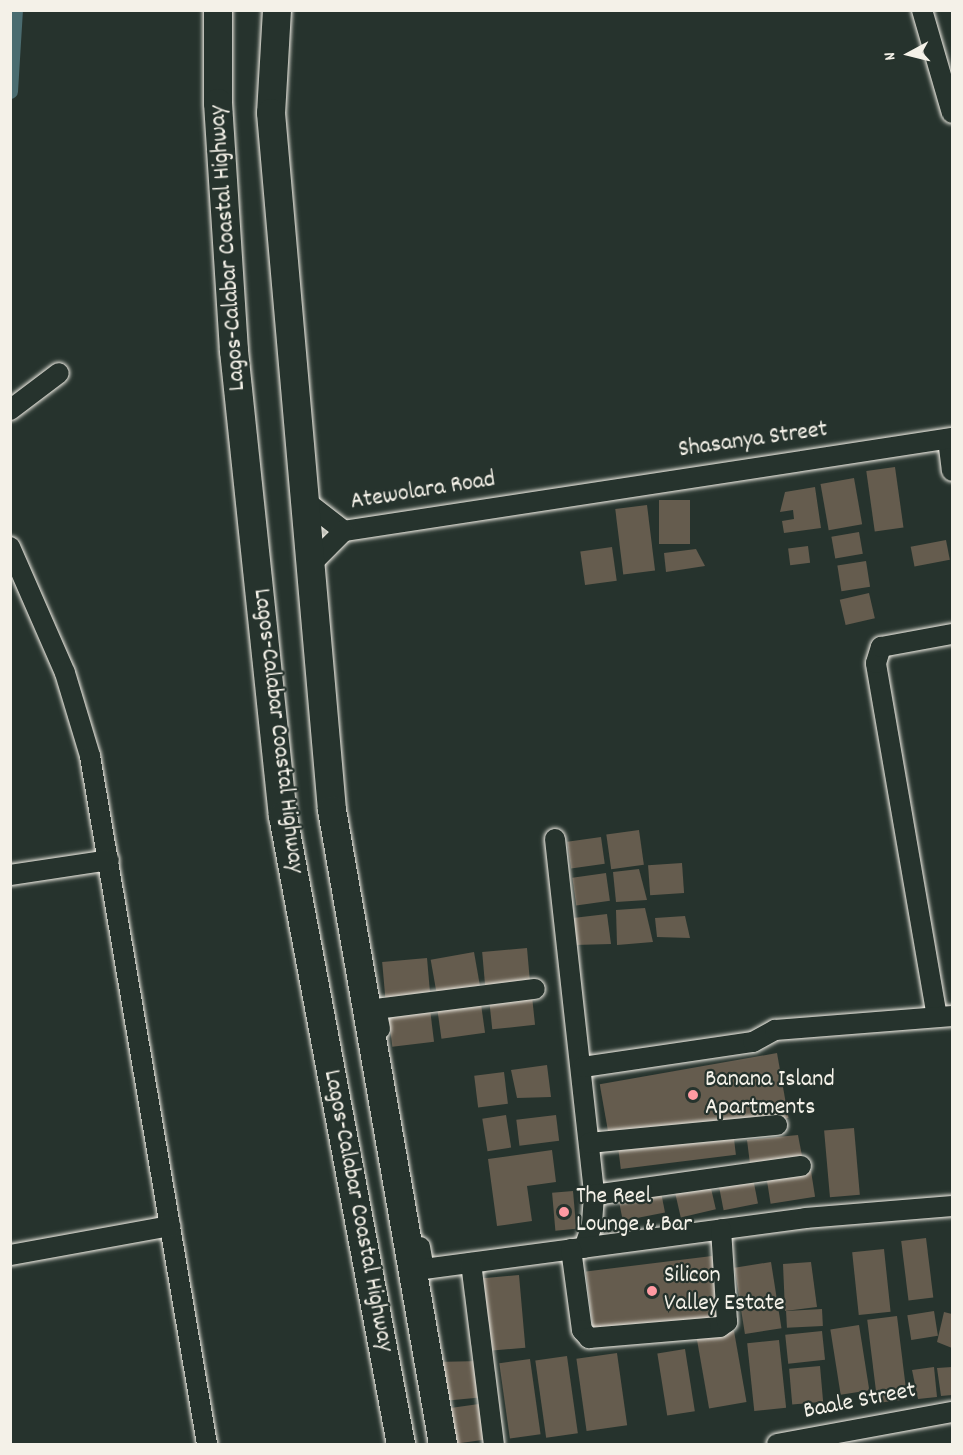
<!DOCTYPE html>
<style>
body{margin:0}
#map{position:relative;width:963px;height:1455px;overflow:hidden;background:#26332d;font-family:Dekko,sans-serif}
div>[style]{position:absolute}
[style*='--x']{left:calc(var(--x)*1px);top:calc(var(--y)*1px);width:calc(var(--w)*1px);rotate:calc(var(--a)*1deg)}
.canal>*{height:15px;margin:-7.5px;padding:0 7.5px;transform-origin:7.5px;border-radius:7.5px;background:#4a6c70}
.building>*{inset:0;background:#655c4e;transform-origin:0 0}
.roads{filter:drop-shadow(0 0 2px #f4f1e8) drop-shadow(0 0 2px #f4f1e8)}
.minor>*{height:20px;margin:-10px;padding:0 10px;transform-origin:10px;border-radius:10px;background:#26332d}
.highway>*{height:28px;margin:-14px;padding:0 14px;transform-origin:14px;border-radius:14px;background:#26332d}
.dots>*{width:16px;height:16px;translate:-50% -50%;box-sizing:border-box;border:3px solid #26332d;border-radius:50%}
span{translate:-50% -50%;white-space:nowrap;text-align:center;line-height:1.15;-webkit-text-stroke:4.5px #26332d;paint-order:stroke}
.street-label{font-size:24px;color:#f4f1e8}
.poi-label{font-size:24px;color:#f4f1e8}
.left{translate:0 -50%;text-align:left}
.frame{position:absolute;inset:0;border:12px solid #f4f1e8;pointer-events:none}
.north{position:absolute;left:879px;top:24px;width:60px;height:60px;-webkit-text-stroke:4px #26332d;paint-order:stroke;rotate:263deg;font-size:16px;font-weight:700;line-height:24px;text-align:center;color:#f4f1e8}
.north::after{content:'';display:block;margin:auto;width:21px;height:27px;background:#f4f1e8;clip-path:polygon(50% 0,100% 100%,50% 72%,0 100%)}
</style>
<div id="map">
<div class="canal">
<i style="--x:10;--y:91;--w:81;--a:-86.5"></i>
</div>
<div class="building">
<i style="left:895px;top:467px;width:61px;height:29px;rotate:82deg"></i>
<i style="left:854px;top:478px;width:47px;height:34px;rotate:80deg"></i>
<i style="clip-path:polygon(815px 487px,821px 528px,784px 533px,782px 521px,794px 519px,793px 510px,780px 512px,785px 492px)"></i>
<i style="left:659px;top:500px;width:31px;height:44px"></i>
<i style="left:647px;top:505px;width:66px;height:32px;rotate:83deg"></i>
<i style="left:859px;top:532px;width:22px;height:28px;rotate:80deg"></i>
<i style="left:946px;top:540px;width:20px;height:36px;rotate:79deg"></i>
<i style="left:808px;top:546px;width:17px;height:20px;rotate:83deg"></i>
<i style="left:612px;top:547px;width:34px;height:32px;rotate:82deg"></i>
<i style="clip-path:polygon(696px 549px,705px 566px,666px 572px,664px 553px)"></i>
<i style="left:866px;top:561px;width:26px;height:29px;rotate:81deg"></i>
<i style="left:869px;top:593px;width:26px;height:30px;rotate:77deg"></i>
<i style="left:639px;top:830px;width:35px;height:33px;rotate:82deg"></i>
<i style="left:601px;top:837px;width:27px;height:34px;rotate:82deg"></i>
<i style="left:682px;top:863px;width:30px;height:34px;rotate:86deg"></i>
<i style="clip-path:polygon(639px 869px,647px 900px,616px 902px,613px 872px)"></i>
<i style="left:606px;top:873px;width:28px;height:34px;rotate:82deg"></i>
<i style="clip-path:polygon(645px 908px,653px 942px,617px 945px,616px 910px)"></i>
<i style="clip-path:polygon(607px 914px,611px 944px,575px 945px,573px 918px)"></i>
<i style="clip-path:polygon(685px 916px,690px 938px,657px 937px,655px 918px)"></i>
<i style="left:527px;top:948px;width:34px;height:45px;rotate:85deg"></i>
<i style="left:474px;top:952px;width:36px;height:44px;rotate:80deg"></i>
<i style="left:427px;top:958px;width:36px;height:45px;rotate:85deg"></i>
<i style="left:532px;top:996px;width:29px;height:43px;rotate:84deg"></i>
<i style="left:481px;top:1004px;width:29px;height:44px;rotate:82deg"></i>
<i style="left:430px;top:1009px;width:33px;height:42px;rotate:83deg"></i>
<i style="left:777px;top:1053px;width:66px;height:180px;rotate:80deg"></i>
<i style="clip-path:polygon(547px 1065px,551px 1097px,517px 1098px,511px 1070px)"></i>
<i style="left:504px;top:1072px;width:32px;height:30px;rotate:83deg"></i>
<i style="left:506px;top:1115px;width:33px;height:24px;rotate:81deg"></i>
<i style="left:556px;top:1115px;width:26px;height:40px;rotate:83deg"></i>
<i style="left:854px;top:1128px;width:67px;height:30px;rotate:85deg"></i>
<i style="left:733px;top:1131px;width:24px;height:116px;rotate:83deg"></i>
<i style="clip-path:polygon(798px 1135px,802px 1156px,750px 1164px,747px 1140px)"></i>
<i style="clip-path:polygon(552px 1150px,556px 1182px,527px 1186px,532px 1221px,497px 1226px,488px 1159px)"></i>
<i style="left:811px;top:1171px;width:26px;height:45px;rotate:81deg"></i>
<i style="left:753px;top:1178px;width:26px;height:35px;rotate:79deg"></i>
<i style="left:710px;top:1184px;width:26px;height:36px;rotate:77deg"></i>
<i style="left:573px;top:1191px;width:38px;height:21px;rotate:85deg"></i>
<i style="left:661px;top:1192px;width:21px;height:43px;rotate:79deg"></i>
<i style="left:926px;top:1238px;width:60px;height:25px;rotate:83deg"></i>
<i style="left:884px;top:1249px;width:63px;height:32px;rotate:84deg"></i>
<i style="left:712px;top:1256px;width:61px;height:127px;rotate:83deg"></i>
<i style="left:771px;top:1262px;width:67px;height:37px;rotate:81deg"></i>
<i style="clip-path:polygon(811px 1262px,817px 1307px,785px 1311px,783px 1264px)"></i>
<i style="left:519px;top:1275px;width:73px;height:36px;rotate:85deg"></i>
<i style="left:822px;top:1309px;width:17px;height:36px;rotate:87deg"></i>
<i style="left:934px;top:1311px;width:25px;height:27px;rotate:81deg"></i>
<i style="clip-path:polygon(944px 1312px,952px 1314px,952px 1348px,937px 1342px)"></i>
<i style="left:897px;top:1316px;width:84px;height:30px;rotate:83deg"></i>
<i style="left:859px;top:1325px;width:66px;height:29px;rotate:81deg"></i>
<i style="left:734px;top:1331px;width:72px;height:38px;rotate:80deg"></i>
<i style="left:822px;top:1331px;width:29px;height:37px;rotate:84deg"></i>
<i style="left:779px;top:1340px;width:68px;height:32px;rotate:84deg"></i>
<i style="left:685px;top:1349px;width:63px;height:28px;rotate:81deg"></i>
<i style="left:617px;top:1353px;width:73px;height:41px;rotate:82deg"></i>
<i style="left:567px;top:1356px;width:78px;height:32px;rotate:82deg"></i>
<i style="left:530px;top:1359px;width:76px;height:31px;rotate:82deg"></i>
<i style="clip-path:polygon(482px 1361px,485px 1397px,443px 1401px,433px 1362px)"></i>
<i style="left:820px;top:1366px;width:36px;height:31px;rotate:85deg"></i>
<i style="clip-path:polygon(934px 1367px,937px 1397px,918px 1399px,912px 1370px)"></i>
<i style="clip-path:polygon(952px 1367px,952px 1395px,941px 1396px,937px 1368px)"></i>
<i style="left:486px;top:1403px;width:36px;height:43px;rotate:82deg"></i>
</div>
<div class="roads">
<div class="minor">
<i style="--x:922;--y:10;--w:107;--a:73.8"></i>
<i style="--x:10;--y:410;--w:61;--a:-37.1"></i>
<i style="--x:948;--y:439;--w:32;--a:83"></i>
<i style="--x:304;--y:500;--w:51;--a:37.8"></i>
<i style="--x:344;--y:531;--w:615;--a:-8.7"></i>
<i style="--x:10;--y:547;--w:137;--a:66.4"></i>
<i style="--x:65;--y:673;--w:87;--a:73.2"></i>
<i style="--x:90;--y:756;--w:698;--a:80.35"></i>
<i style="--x:310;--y:565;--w:48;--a:-45"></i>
<i style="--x:555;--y:839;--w:358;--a:83.7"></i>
<i style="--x:594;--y:1195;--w:30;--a:94"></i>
<i style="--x:592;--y:1225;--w:24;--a:109"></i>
<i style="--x:10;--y:875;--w:100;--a:-8.6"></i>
<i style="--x:937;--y:1017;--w:359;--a:-99.8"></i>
<i style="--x:876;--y:663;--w:17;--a:-73"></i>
<i style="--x:881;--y:647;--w:72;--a:-10.4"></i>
<i style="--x:380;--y:1029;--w:20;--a:-101"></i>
<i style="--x:376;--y:1009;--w:160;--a:-7.2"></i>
<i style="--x:583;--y:1067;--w:172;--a:-8.4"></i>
<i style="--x:753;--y:1042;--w:25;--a:-29"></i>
<i style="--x:775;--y:1030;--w:178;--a:-4.5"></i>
<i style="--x:589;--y:1143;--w:189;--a:-5.5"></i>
<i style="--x:594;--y:1195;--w:209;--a:-8"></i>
<i style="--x:420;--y:1247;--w:22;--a:80"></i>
<i style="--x:424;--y:1269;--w:385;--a:-7.6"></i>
<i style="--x:806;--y:1218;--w:146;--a:-4.7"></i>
<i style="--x:571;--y:1249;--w:82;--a:82.3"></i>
<i style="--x:582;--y:1330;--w:11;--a:49"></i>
<i style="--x:589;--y:1338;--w:131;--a:-4.8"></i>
<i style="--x:720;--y:1327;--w:9;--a:-36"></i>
<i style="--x:727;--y:1322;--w:93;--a:-93.7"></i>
<i style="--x:10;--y:1255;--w:163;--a:-10.3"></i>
<i style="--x:471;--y:1263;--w:182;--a:82.8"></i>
<i style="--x:777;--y:1444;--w:178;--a:-10.4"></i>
</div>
<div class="highway">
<i style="--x:218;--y:10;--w:93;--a:90"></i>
<i style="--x:218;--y:103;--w:249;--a:86.3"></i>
<i style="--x:234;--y:351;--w:468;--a:84"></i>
<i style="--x:283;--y:816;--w:639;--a:79.36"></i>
<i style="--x:277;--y:10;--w:103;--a:93.3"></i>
<i style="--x:271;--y:113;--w:700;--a:85"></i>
<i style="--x:332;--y:810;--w:644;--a:80.07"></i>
</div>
</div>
<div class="dots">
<i style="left:693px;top:1095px;background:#ff9aa2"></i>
<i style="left:564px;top:1212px;background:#ff9aa2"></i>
<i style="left:652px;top:1291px;background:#ff9aa2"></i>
</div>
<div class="street-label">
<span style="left:229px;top:248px;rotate:-94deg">Lagos-Calabar Coastal Highway</span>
<span style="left:753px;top:441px;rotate:-8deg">Shasanya Street</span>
<span style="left:423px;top:492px;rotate:-9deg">Atewolara Road</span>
<span style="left:277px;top:731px;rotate:83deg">Lagos-Calabar Coastal Highway</span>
<span style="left:357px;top:1211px;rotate:79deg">Lagos-Calabar Coastal Highway</span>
<span style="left:860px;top:1402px;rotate:-11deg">Baale Street</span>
</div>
<div class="poi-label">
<span class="left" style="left:705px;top:1095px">Banana Island<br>Apartments</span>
<span class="left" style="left:576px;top:1212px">The Reel<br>Lounge &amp; Bar</span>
<span class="left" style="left:664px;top:1291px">Silicon<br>Valley Estate</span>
</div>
<div class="frame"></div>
<div class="north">N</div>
</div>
